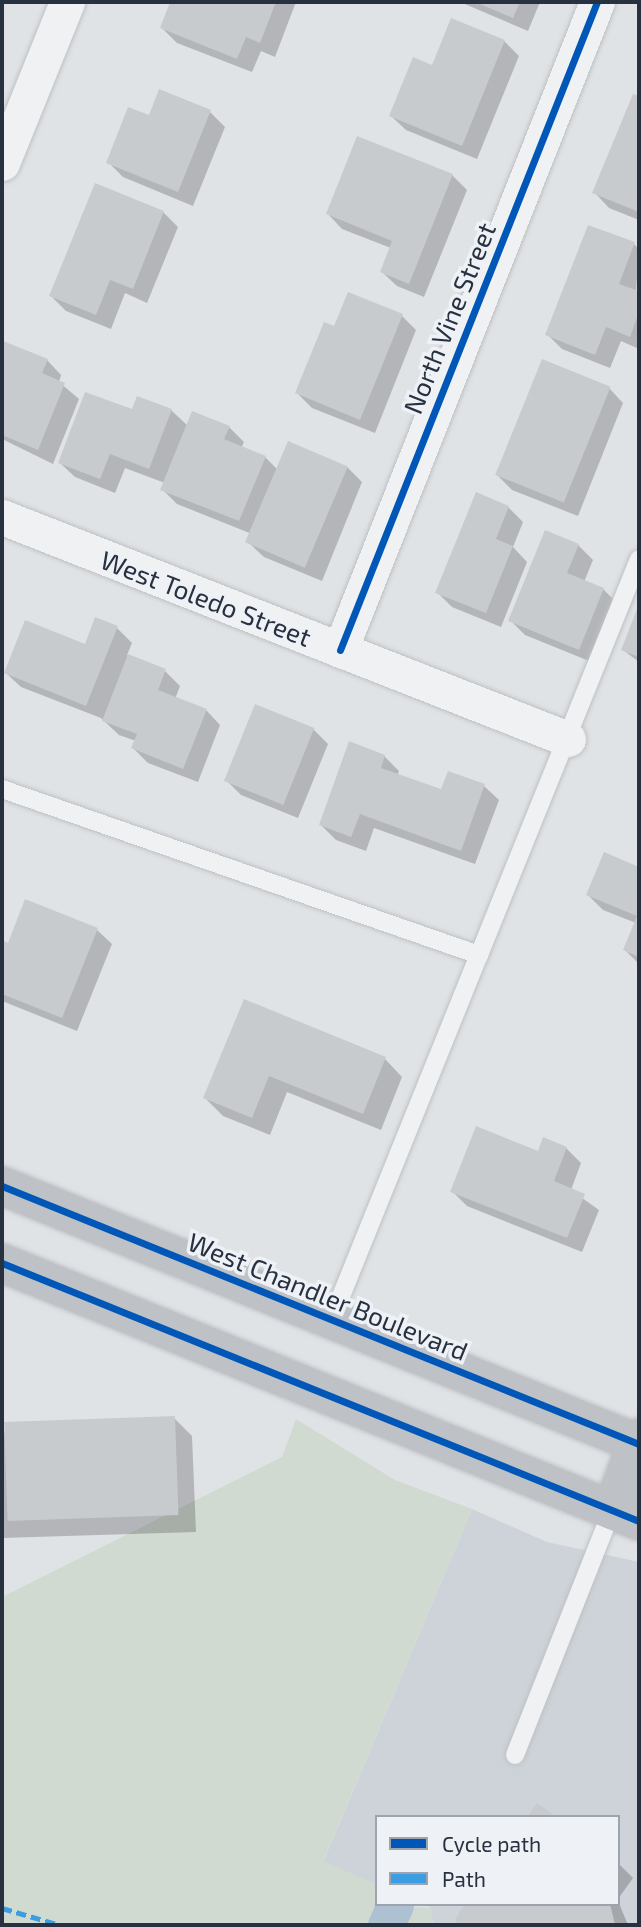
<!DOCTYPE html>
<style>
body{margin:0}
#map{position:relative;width:641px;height:1927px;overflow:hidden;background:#e0e3e6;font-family:"Exo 2",sans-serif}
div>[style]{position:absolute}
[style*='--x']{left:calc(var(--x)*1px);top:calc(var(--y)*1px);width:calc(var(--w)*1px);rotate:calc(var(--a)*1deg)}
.built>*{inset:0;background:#ced3d9}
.green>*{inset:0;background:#d1dad1}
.shadow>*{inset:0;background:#0003}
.canal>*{height:37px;margin:-18.5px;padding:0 18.5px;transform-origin:18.5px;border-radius:18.5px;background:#aec1d2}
.building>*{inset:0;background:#c8cbce;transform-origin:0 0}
.roads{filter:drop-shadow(0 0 2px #bec1c4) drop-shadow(0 0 2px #bec1c4)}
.lane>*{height:18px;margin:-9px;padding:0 9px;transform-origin:9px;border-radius:9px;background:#f0f1f2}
.street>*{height:35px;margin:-17.5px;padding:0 17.5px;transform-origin:17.5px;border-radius:17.5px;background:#f0f1f2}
.secondary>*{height:38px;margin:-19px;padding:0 19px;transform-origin:19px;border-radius:19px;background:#bec1c5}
.quiet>*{height:5px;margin-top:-2.5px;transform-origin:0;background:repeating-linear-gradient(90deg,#3d9de3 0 10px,transparent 0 15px)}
.cycleway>*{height:7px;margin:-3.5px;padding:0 3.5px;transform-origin:3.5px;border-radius:3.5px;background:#0057b8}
span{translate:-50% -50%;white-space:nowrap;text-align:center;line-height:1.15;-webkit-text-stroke:7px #eef1f6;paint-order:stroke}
.street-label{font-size:26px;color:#27313f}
.frame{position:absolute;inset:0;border:4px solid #27313f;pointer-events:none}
.legend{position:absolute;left:375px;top:1815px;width:245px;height:91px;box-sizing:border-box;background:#eef1f6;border:2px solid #9ea4ad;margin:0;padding:9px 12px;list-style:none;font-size:21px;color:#27313f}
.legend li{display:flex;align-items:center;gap:14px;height:35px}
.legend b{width:35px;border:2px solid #9ea4ad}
</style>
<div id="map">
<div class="built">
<i style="clip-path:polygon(472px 1509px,547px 1542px,639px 1562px,639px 1925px,433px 1925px,431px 1908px,423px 1904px,618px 1904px,618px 1817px,377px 1817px,377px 1885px,323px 1862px)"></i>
</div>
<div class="green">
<i style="clip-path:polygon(296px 1419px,395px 1480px,472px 1509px,323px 1861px,377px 1885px,377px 1904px,431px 1908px,433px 1925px,2px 1925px,2px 1597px,282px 1457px)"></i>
</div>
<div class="shadow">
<i style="clip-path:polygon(172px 2px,296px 2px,275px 57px,261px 51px,252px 72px,177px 43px,162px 28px)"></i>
<i style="clip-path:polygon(460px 2px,540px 2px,528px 31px)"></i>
<i style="clip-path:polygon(504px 41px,519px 56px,477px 159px,406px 130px,391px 116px,433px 67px)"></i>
<i style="clip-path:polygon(160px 92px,210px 112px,225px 127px,193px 206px,123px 177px,108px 162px,150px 117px)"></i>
<i style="clip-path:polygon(634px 96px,639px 98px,639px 220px,609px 208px,595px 193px)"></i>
<i style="clip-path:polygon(452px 175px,467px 190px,424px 297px,397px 286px,382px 272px,391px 248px,342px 229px,328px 214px)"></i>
<i style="clip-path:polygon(163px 212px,178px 227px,147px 303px,125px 293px,111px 329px,66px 311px,51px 296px)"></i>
<i style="clip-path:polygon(634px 244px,639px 249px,636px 292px,639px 293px,639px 349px,621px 341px,610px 368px,562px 349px,547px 334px)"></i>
<i style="clip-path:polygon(402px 316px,416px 330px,375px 433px,312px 408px,297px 393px)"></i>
<i style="clip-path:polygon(4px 343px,47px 360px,61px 375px,59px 382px,79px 399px,53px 464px,2px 439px)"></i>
<i style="clip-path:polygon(609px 388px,623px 403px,578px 516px,512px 490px,497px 475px)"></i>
<i style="clip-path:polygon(171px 410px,188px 426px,229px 427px,244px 442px,241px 448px,265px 457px,278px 470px,347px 467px,362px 482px,322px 581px,264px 557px,249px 543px,252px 534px,177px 504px,162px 489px,165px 483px,125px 468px,115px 493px,75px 477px,60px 463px,133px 412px)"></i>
<i style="clip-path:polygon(508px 507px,523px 522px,513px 547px,527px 562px,501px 627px,452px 607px,437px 592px)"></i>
<i style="clip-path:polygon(578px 545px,593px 560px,584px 582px,603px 589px,618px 604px,594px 663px,525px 635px,510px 620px)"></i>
<i style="clip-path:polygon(639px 609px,639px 662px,623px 650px)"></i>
<i style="clip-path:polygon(117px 628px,132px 643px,127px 655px,165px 671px,180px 686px,175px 699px,206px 710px,220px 725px,198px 782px,148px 763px,133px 748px,136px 741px,119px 735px,101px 718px,21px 687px,6px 673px,86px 646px)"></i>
<i style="clip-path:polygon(313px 729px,328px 744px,298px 818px,241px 795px,226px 780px)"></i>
<i style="clip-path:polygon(384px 756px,399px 771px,397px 776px,442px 792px,484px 786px,499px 800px,475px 864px,374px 828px,366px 851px,336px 840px,321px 825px)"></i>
<i style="clip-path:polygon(605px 855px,639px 868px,639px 964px,625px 950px,636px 923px,603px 910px,588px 895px)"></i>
<i style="clip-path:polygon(97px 930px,112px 944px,77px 1031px,2px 1001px,2px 942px,9px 945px)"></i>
<i style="clip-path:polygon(245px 1002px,385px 1059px,402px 1077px,381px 1130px,287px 1092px,270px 1135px,223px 1116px,205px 1098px)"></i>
<i style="clip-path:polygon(566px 1148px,581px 1163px,571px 1190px,599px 1210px,582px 1252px,467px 1206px,452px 1191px,539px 1153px)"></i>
<i style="clip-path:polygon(174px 1418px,192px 1436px,196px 1532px,2px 1538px,2px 1433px,84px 1425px,84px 1421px)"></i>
<i style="clip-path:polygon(618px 1863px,633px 1878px,618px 1899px)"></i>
<i style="clip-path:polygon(618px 1901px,628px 1925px,458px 1925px,457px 1918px,467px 1904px)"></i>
</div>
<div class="canal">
<i style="--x:386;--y:1925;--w:22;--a:-66"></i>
</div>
<div class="building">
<i style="clip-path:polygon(170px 2px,276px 2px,260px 43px,246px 37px,237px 59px,160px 28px)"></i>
<i style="clip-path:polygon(475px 2px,520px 2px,513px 18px)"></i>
<i style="clip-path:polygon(451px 18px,505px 40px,462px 146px,389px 116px,413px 57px,432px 65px)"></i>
<i style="clip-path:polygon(159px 89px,211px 110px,178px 192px,106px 163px,128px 107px,149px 115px)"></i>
<i style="clip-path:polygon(633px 94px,639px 96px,639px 212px,592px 193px)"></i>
<i style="clip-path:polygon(357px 136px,453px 174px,409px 284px,380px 272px,392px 241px,326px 214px)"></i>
<i style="clip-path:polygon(95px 183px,164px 211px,133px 289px,110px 280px,96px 315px,49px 296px)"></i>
<i style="clip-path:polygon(588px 225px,635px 242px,619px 284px,639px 291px,639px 312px,630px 337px,606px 327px,595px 355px,545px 335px)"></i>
<i style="clip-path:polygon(348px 292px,403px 314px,360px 420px,295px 393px,324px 322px,334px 326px)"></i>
<i style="clip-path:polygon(3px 341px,48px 359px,42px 373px,65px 383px,38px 450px,2px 435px)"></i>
<i style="left:542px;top:359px;width:74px;height:125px;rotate:22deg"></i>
<i style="clip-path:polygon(85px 392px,132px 409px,137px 396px,172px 409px,149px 469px,110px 454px,100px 479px,58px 463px)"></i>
<i style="clip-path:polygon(192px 411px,230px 426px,224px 439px,266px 456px,239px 521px,160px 490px)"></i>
<i style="left:288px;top:441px;width:65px;height:110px;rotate:23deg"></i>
<i style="clip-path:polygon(476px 492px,509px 506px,496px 539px,513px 546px,486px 613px,435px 593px)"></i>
<i style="clip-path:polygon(545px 530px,579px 544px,567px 573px,604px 588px,579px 650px,508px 621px)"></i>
<i style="clip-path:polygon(639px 604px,639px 657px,621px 650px)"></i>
<i style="clip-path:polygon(95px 617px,118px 626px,86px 706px,4px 673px,25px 620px,85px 644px)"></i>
<i style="clip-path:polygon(128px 654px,166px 669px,158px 690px,207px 709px,183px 769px,131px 748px,137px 734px,102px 721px)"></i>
<i style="left:255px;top:704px;width:64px;height:83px;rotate:22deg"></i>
<i style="clip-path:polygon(349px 741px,385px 755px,381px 768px,441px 789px,448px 771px,485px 784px,461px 851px,360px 814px,351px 837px,319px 825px)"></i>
<i style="clip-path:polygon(604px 852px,639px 867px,639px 957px,623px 950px,637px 916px,586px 895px)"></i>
<i style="clip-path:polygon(25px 899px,98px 928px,62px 1018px,2px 994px,2px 940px,8px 943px)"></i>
<i style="clip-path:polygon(244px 999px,386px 1057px,363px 1114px,269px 1076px,252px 1118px,203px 1098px)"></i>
<i style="clip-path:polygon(476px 1126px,538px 1151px,543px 1137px,567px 1147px,554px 1181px,585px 1194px,567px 1238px,450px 1192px)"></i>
<i style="left:175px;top:1416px;width:99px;height:171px;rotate:88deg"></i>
<i style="clip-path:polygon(537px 1803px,557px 1817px,527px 1817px)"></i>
<i style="clip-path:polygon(465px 1904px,610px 1904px,615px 1925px,457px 1925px,456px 1918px)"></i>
</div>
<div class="roads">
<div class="lane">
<i style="--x:2;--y:789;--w:505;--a:19.19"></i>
<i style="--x:479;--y:955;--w:427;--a:-68"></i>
<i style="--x:331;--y:1321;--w:395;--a:-68"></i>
<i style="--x:515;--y:1755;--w:264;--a:-68.4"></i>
</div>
<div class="street">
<i style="--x:2;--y:163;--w:174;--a:-68"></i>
<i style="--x:2;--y:517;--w:608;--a:21.42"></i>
<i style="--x:340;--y:650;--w:697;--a:-68.37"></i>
</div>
<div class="secondary">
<i style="--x:2;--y:1186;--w:687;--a:22.05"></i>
<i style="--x:2;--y:1263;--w:687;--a:22.05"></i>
<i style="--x:612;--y:1510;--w:77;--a:-69.4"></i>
</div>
</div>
<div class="quiet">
<i style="--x:2;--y:1908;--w:60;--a:16.3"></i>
</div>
<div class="cycleway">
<i style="--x:340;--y:650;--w:697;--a:-68.37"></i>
<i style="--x:2;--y:1186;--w:687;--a:22.05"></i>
<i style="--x:2;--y:1263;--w:687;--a:22.05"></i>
</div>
<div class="street-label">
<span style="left:449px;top:318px;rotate:-68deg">North Vine Street</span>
<span style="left:206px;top:598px;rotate:21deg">West Toledo Street</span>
<span style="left:328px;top:1296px;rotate:22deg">West Chandler Boulevard</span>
</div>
<div class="frame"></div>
<ul class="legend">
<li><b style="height:9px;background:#0057b8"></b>Cycle path</li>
<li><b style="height:9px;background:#3d9de3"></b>Path</li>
</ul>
</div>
